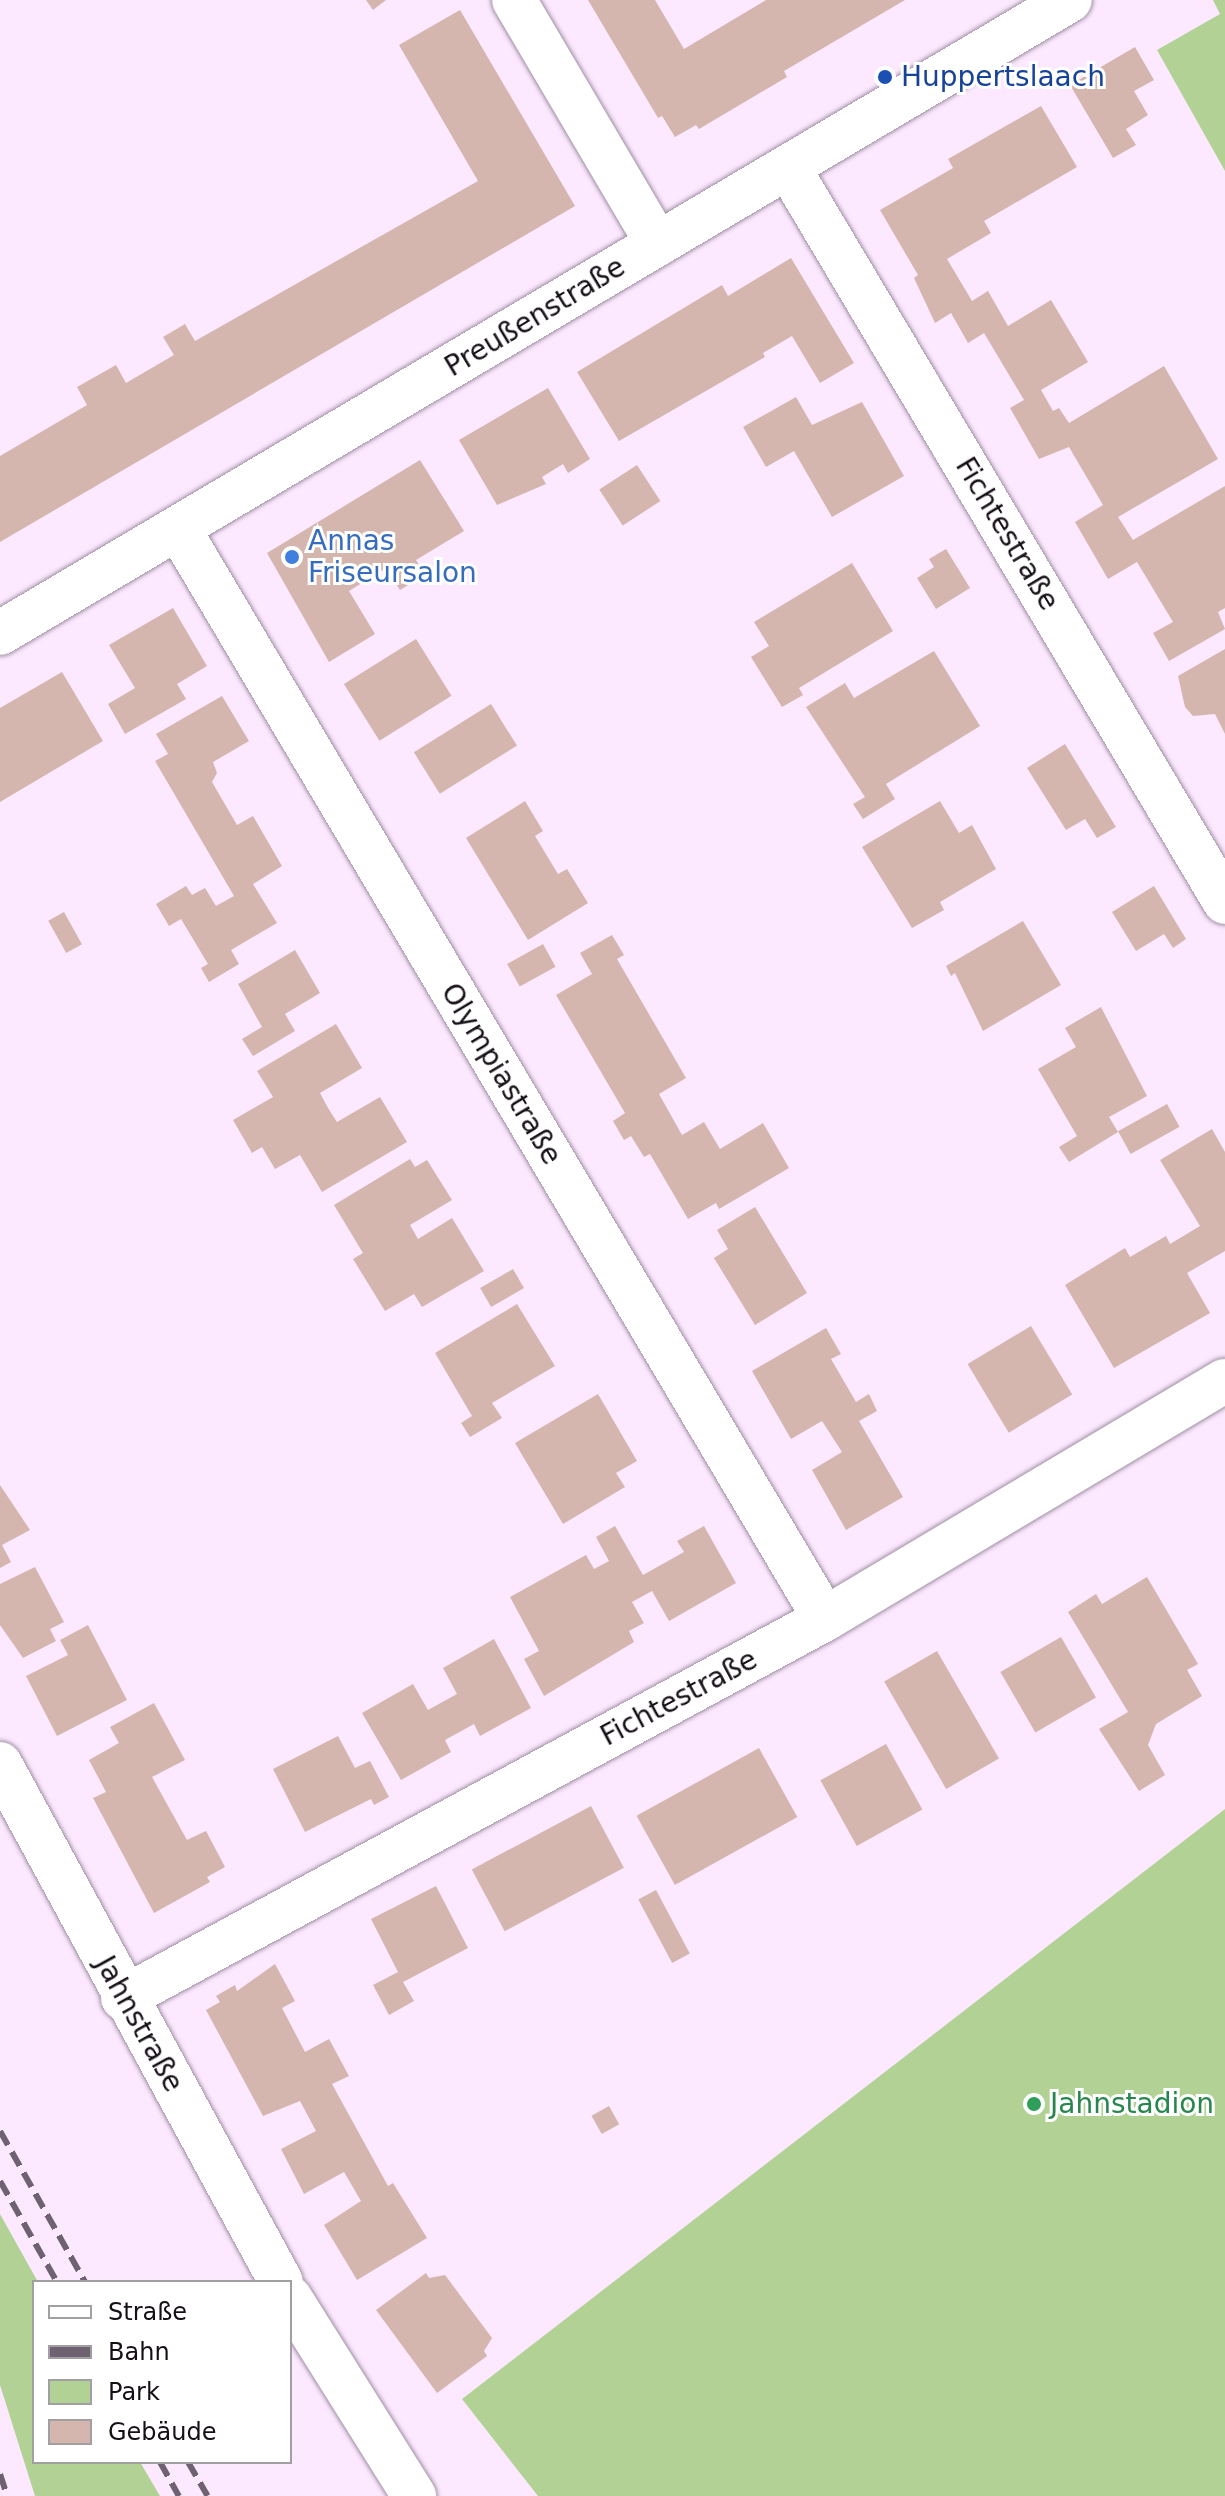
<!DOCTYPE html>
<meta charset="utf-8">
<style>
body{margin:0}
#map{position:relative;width:1225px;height:2496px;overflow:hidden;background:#fce9ff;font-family:"DejaVu Sans",sans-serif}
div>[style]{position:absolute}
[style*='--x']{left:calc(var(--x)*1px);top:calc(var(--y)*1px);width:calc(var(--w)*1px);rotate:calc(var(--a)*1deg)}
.green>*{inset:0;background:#b2d194}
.building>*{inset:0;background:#d4b6ae;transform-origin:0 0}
.roads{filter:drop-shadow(0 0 2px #9f8ea2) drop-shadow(0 0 2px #9f8ea2)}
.minor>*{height:44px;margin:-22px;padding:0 22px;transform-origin:22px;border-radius:22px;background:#fff}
.rail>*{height:6px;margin-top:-3px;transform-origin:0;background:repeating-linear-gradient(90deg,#6e6270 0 16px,transparent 0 24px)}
.dots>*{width:22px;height:22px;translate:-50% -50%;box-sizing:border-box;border:4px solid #fff;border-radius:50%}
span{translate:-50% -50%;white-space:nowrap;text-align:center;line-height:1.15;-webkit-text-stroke:6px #fff;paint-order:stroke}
.transit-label{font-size:28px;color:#164399}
.left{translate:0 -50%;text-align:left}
.street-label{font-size:28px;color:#160f17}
.shop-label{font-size:28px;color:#366cbe}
.leisure-label{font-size:28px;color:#27864d}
.legend{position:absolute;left:32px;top:2280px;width:260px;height:184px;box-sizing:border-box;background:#fff;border:2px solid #a29fa2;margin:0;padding:10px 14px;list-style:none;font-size:24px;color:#160f17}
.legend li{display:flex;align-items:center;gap:16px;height:40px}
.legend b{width:40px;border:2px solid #a29fa2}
</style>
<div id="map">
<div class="green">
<i style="clip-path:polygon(1213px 0,1225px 0,1225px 171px,1157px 50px,1220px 14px)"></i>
<i style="clip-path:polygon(1225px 1809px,1225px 2496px,538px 2496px,462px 2399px)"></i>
<i style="clip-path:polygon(0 2214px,38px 2282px,34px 2462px,140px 2462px,160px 2496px,35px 2496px,0 2385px)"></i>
</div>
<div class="building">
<i style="clip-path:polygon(366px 0,386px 0,373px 10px)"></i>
<i style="clip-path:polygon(588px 0,655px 0,684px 49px,766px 0,905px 0,784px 71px,787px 77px,699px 129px,696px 125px,675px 137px,662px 116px,658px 118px)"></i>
<i style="clip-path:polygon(460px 10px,575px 206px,0 542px,0 456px,87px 405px,77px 387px,116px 365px,126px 383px,174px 355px,163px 337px,185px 324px,195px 341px,478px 181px,399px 45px)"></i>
<i style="clip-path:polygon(1135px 47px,1154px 80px,1134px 91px,1148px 115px,1126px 129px,1136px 145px,1113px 158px,1070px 85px)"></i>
<i style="clip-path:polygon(1041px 106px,1077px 167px,984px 221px,991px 233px,947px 259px,972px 301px,988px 291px,1008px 326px,1051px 300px,1088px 362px,1041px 390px,1053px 411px,1059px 408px,1069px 423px,1164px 366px,1218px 459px,1118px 517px,1133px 540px,1225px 486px,1225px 608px,1218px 612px,1225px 629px,1169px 661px,1153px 633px,1173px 622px,1137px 562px,1108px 579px,1075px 522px,1103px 505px,1069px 447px,1039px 459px,1010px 408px,1024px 400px,984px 333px,968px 343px,951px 313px,935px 323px,914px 278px,918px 275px,880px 210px,953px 168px,948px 159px)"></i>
<i style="clip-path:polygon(791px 258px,854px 363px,820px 383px,792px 336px,763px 353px,765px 357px,619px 441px,577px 372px,722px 285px,728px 296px)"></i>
<i style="clip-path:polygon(548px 388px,590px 459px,568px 473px,563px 464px,542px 477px,546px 484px,497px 505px,459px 440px)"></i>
<i style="clip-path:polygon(796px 397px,812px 425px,862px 402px,904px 476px,832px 517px,794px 451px,766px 467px,743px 427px)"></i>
<i style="clip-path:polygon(420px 460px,464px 531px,416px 560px,425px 575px,400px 590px,386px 568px,349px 591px,375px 634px,329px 662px,267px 553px)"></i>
<i style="left:637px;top:465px;width:43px;height:45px;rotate:57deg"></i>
<i style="clip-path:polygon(946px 549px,970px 588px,936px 609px,917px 578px,934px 567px,929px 559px)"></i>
<i style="clip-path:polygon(852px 563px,893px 631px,799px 688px,803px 695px,782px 707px,751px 657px,769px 646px,754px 622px)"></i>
<i style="clip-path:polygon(173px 608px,207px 666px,177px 684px,186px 699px,125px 734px,108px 704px,135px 688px,109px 645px)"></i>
<i style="left:416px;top:639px;width:67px;height:85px;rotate:58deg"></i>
<i style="clip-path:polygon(1225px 649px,1225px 734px,1215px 714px,1193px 716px,1185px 707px,1178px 676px)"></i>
<i style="clip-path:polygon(934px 651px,980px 726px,886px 784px,895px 799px,863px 819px,853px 804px,865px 797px,806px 707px,845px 683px,854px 698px)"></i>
<i style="clip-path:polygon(62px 672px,103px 741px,0 802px,0 708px)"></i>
<i style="clip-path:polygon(222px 696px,249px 741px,213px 762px,217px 773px,212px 782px,237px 825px,253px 816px,282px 866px,253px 884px,277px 923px,231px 950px,239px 964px,209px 982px,201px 968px,208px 964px,181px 919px,169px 926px,156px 904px,186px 886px,192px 895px,205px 888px,216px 906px,234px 896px,155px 761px,168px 754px,156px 734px)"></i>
<i style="left:491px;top:704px;width:49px;height:91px;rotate:58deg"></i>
<i style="clip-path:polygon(1065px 744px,1116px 827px,1097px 838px,1085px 819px,1066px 830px,1027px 768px)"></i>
<i style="clip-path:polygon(525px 801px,543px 831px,535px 836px,558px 874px,567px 869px,588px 903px,528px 940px,466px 838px)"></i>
<i style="clip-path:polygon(940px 801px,959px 833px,972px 825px,996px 869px,940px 902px,944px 910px,912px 928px,862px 847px)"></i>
<i style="clip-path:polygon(1154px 886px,1186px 939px,1173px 948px,1164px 934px,1136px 951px,1112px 912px)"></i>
<i style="left:64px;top:912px;width:37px;height:18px;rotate:61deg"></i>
<i style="clip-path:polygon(1023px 921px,1061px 985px,983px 1031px,955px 973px,951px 976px,946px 966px)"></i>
<i style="clip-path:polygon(612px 935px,624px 955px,617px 959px,686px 1078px,659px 1094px,682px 1135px,704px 1122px,720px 1149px,763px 1123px,789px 1168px,719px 1209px,716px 1203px,688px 1219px,650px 1154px,644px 1157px,631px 1136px,624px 1140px,613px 1121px,625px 1113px,556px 995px,592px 974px,580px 953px)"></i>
<i style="left:543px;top:944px;width:26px;height:41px;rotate:61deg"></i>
<i style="clip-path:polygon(295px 950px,320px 993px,285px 1014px,295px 1031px,253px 1056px,242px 1039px,262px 1027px,238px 984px)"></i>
<i style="clip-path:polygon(1101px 1007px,1147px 1096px,1109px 1117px,1118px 1132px,1069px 1162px,1059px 1147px,1077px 1136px,1038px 1069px,1076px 1047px,1065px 1028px)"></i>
<i style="clip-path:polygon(336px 1024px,362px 1068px,320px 1093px,328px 1108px,337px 1122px,380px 1097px,407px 1142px,322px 1192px,300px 1155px,275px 1169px,262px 1147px,252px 1153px,233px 1120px,273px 1097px,257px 1071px)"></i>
<i style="left:1167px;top:1104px;width:26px;height:56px;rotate:61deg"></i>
<i style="clip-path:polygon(1212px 1129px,1225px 1152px,1225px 1251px,1187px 1273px,1210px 1313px,1114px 1368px,1065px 1285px,1125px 1248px,1130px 1257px,1166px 1236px,1170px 1244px,1200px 1226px,1160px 1160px)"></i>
<i style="clip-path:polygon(410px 1159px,415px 1167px,427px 1160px,452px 1200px,410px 1225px,418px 1239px,452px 1218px,484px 1271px,422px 1307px,414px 1294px,385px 1311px,353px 1259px,363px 1253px,334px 1205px)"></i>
<i style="clip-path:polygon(755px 1207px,807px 1293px,755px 1325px,714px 1258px,728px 1249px,717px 1230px)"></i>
<i style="left:513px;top:1269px;width:22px;height:38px;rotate:60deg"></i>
<i style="clip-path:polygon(517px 1304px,555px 1366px,492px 1403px,502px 1418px,470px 1437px,461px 1423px,472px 1416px,435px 1353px)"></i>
<i style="left:1031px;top:1326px;width:80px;height:74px;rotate:59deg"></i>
<i style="clip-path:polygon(826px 1328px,841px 1354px,831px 1359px,856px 1402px,869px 1394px,877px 1411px,859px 1421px,903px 1497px,846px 1530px,812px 1470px,842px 1452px,822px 1421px,791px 1439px,752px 1371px)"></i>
<i style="clip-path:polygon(598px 1394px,637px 1461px,616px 1473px,625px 1487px,563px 1524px,515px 1443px)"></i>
<i style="clip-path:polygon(0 1485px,30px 1530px,2px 1545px,11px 1562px,0 1568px)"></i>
<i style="clip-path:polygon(615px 1526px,643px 1575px,684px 1552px,677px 1541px,704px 1526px,736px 1583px,669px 1621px,652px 1591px,632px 1602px,644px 1623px,629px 1631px,634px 1642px,544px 1696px,524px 1659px,539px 1651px,510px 1597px,586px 1555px,594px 1569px,609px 1561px,596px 1537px)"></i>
<i style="clip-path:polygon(35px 1567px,64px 1622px,50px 1629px,56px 1641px,23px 1658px,0 1625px,0 1584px)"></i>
<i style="clip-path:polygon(1147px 1577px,1198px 1664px,1187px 1670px,1202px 1696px,1156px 1724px,1148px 1745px,1165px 1775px,1139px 1791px,1099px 1729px,1128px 1712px,1068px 1612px,1096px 1594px,1102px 1604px)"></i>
<i style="clip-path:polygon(88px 1625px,127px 1700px,57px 1736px,26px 1676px,68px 1655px,60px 1640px)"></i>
<i style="left:1061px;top:1637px;width:70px;height:70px;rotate:60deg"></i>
<i style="clip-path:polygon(494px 1639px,531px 1708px,480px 1736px,474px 1724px,445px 1740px,451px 1752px,401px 1780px,362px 1713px,413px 1684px,428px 1710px,457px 1694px,443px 1668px)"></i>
<i style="left:937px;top:1651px;width:124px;height:61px;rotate:60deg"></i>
<i style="clip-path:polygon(154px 1703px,185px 1760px,152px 1777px,187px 1840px,206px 1831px,225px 1867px,207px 1877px,210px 1882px,154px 1913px,93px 1798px,106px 1792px,89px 1760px,119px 1743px,110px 1727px)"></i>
<i style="clip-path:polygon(338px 1736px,355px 1768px,370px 1761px,389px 1797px,374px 1805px,371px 1799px,305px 1832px,273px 1769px)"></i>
<i style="left:886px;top:1744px;width:75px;height:75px;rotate:61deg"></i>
<i style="left:759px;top:1748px;width:79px;height:140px;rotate:61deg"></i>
<i style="left:591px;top:1806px;width:70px;height:135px;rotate:62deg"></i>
<i style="clip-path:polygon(436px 1886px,468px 1948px,403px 1982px,414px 2001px,389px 2015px,373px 1985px,398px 1972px,371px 1919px)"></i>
<i style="left:656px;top:1890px;width:72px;height:20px;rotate:62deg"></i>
<i style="clip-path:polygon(275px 1964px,295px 2001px,282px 2008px,305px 2052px,329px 2039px,349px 2076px,332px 2084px,388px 2186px,393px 2183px,427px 2238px,357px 2280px,324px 2225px,361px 2201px,344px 2172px,304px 2194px,281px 2149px,316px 2131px,300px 2101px,263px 2116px,206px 2010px,220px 2002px,216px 1996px,235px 1985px,237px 1991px)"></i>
<i style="left:609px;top:2106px;width:21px;height:20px;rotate:61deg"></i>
<i style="clip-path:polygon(426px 2273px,429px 2278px,445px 2275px,492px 2338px,484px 2351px,487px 2356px,437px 2393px,376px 2310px)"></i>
</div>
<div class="roads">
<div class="minor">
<i style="--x:514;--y:0;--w:283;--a:59.5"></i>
<i style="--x:788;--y:167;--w:855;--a:59.27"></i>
<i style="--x:178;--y:528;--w:1268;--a:59.33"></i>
<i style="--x:0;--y:633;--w:1243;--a:-30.61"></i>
<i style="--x:0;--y:1764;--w:589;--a:61.52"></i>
<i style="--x:123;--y:1998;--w:798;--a:-28.36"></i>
<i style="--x:825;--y:1619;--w:465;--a:-30.8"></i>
<i style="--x:290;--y:2298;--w:234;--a:57.9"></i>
</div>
</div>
<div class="rail">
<i style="--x:0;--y:2131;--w:173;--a:60.6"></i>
<i style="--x:0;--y:2181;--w:116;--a:60.6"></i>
<i style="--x:160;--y:2462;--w:39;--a:61"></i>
<i style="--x:188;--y:2462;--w:39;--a:60"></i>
<i style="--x:0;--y:2474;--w:23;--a:72"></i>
</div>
<div class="dots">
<i style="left:885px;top:77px;background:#1a4fb4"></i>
<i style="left:292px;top:557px;background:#3f7fe0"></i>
<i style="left:1034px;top:2104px;background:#2e9e5b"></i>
</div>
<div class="transit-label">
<span class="left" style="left:901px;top:77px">Huppertslaach</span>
</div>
<div class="street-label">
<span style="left:535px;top:317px;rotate:-31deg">Preußenstraße</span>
<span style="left:1007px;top:534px;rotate:59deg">Fichtestraße</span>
<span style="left:501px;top:1074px;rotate:59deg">Olympiastraße</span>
<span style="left:679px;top:1698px;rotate:-28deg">Fichtestraße</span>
<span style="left:139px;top:2024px;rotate:61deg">Jahnstraße</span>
</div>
<div class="shop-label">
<span class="left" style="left:308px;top:557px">Annas<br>Friseursalon</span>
</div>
<div class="leisure-label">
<span class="left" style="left:1050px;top:2104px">Jahnstadion</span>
</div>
<ul class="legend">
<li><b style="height:10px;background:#fff"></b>Straße</li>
<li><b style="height:10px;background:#6e6270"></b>Bahn</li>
<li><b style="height:22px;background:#b2d194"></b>Park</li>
<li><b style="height:22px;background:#d4b6ae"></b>Gebäude</li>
</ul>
</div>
